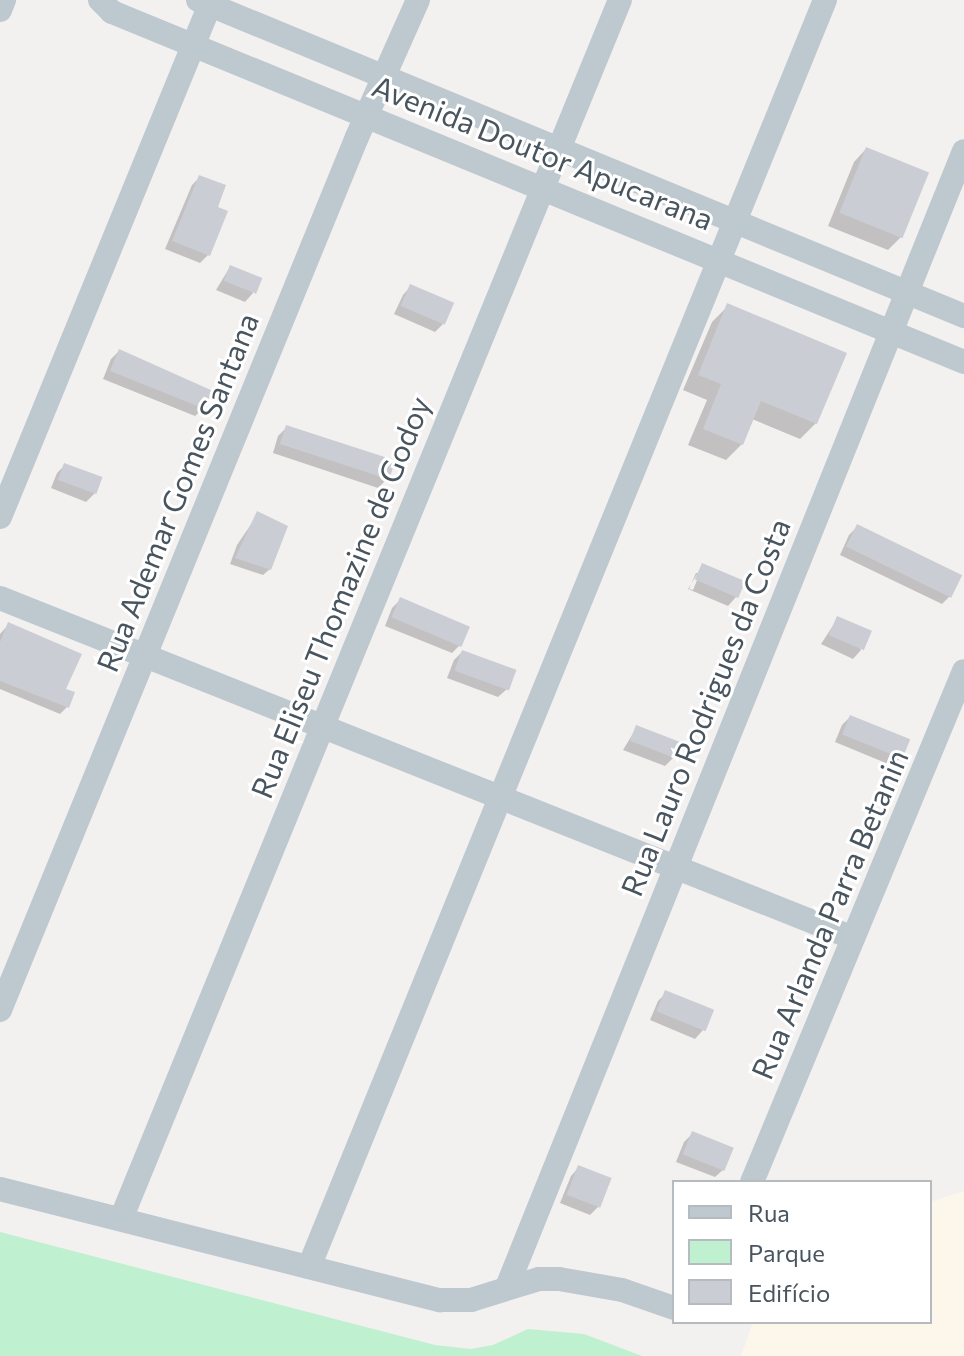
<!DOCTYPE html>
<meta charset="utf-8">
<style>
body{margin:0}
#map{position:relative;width:964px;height:1356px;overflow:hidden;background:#f3f0f0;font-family:Commissioner,sans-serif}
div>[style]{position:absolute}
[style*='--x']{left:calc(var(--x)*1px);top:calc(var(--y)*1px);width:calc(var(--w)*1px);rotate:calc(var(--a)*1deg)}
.commercial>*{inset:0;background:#fcf7ea}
.green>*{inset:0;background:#bff0d0}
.shadow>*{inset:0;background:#0003}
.building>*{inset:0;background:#cacdd3;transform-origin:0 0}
.minor>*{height:24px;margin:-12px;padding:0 12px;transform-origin:12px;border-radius:12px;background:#bec8cf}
span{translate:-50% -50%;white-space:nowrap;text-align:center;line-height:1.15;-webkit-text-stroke:6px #fff;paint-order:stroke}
.street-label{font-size:30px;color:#48545e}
.legend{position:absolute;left:672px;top:1180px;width:260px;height:144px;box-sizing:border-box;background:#fff;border:2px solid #b6bbbf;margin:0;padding:10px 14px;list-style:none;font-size:24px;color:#48545e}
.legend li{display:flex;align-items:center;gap:16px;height:40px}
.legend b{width:40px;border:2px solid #b6bbbf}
</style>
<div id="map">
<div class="commercial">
<i style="clip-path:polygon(964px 1191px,964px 1356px,741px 1356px,753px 1322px,930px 1322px,930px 1202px)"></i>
</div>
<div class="green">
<i style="clip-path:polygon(0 1232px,435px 1345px,471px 1349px,493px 1345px,528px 1329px,584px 1334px,642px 1356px,0 1356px)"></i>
</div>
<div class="shadow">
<i style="clip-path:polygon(866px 149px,901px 237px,888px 250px,828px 226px,854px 162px)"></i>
<i style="clip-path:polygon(200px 177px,215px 208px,208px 255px,200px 263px,165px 249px,192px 185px)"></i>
<i style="clip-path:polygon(230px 267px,253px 293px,245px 302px,216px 290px)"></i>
<i style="clip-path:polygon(411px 286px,443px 324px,435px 332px,394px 314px,403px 295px)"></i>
<i style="clip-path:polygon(728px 306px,816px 423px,800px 439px,752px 419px,742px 444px,726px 460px,688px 445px,707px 400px,683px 390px,712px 322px)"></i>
<i style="clip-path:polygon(119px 351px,204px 408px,195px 416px,103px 379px,111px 359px)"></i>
<i style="clip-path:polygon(287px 427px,386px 480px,378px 488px,273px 453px,278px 436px)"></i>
<i style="clip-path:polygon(65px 465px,95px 493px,86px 502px,51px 488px,57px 473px)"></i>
<i style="clip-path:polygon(258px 514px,270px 569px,263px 575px,230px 564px,237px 545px)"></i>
<i style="clip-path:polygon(857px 527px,950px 596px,942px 604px,840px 555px,849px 535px)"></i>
<i style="clip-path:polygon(evenodd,703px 565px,736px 597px,728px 606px,688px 589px,703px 565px,696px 573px,700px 573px,693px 590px,689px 589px,696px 573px)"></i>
<i style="clip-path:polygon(400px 600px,460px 645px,452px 653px,385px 626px,392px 608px)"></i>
<i style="clip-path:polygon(838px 618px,861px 650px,853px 659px,821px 644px)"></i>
<i style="clip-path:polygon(8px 625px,64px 690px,67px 707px,60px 714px,0 689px,0 634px)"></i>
<i style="clip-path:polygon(462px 652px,507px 689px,498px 697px,447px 678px,454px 660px)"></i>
<i style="clip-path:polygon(850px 717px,908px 740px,901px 757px,893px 766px,835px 742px,842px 725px)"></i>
<i style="clip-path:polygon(637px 727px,673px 758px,665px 766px,623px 750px)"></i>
<i style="clip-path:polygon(666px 993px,703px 1030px,695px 1039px,650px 1020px,658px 1001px)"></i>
<i style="clip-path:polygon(692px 1134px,724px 1169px,715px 1177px,676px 1162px,684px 1142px)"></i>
<i style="clip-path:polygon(579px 1167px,598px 1207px,590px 1215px,560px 1203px,571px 1176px)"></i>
</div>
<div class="building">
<i style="left:866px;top:147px;width:68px;height:71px;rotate:22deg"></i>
<i style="clip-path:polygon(199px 175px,226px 185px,218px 207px,228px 211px,210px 256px,172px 241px)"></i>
<i style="left:230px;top:265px;width:35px;height:17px;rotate:22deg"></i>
<i style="left:410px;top:284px;width:48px;height:24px;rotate:23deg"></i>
<i style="clip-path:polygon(727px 303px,847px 353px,817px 424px,761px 401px,743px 445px,703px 429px,721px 384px,698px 375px)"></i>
<i style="clip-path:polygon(119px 349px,213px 391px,205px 409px,110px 371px)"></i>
<i style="left:286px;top:425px;width:115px;height:20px;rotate:18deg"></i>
<i style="left:64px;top:463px;width:41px;height:18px;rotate:20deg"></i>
<i style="clip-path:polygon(257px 511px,288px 526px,271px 570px,235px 558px)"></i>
<i style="left:857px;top:524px;width:117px;height:25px;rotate:26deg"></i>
<i style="left:702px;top:563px;width:47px;height:18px;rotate:23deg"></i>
<i style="left:400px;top:597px;width:76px;height:22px;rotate:23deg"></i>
<i style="left:837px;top:616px;width:38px;height:21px;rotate:23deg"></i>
<i style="clip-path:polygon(8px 622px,82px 654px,66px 689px,75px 692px,69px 708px,0 681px,0 642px)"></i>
<i style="left:462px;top:650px;width:58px;height:22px;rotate:20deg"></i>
<i style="left:850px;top:715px;width:65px;height:21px;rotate:22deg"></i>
<i style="left:636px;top:725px;width:48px;height:17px;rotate:21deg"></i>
<i style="left:665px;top:990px;width:53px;height:23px;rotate:22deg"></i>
<i style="left:692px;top:1131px;width:45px;height:25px;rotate:22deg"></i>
<i style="left:578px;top:1165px;width:36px;height:32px;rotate:21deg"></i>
</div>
<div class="minor">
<i style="--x:100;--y:0;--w:17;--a:45"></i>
<i style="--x:112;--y:12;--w:921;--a:22.33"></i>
<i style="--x:198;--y:0;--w:829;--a:22.42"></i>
<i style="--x:0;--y:10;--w:11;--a:-68"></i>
<i style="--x:0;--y:517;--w:551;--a:-67.72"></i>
<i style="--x:0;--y:598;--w:918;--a:21.73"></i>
<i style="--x:0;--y:1010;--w:943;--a:-67.76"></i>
<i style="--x:357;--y:137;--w:150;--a:-66"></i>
<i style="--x:752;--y:1182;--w:553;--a:-67.47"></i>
<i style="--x:0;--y:1189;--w:454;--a:14.2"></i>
<i style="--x:440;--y:1300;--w:31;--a:0"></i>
<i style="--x:471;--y:1300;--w:71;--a:-17.2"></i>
<i style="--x:539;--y:1279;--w:20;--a:0"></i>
<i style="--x:559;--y:1279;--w:64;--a:9.9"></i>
<i style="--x:622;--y:1290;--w:55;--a:19.1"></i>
<i style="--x:121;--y:1219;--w:1317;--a:-67.74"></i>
<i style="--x:309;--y:1267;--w:1368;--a:-67.84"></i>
<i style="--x:507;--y:1287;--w:1224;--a:-68.09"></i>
</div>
<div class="street-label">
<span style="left:543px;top:152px;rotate:22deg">Avenida Doutor Apucarana</span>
<span style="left:177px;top:492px;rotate:-68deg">Rua Ademar Gomes Santana</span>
<span style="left:340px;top:597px;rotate:-68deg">Rua Eliseu Thomazine de Godoy</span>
<span style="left:705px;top:707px;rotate:-68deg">Rua Lauro Rodrigues da Costa</span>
<span style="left:829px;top:914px;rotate:-67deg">Rua Arlanda Parra Betanin</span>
</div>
<ul class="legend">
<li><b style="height:10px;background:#bec8cf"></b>Rua</li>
<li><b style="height:22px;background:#bff0d0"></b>Parque</li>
<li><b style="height:22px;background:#cacdd3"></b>Edifício</li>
</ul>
</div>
